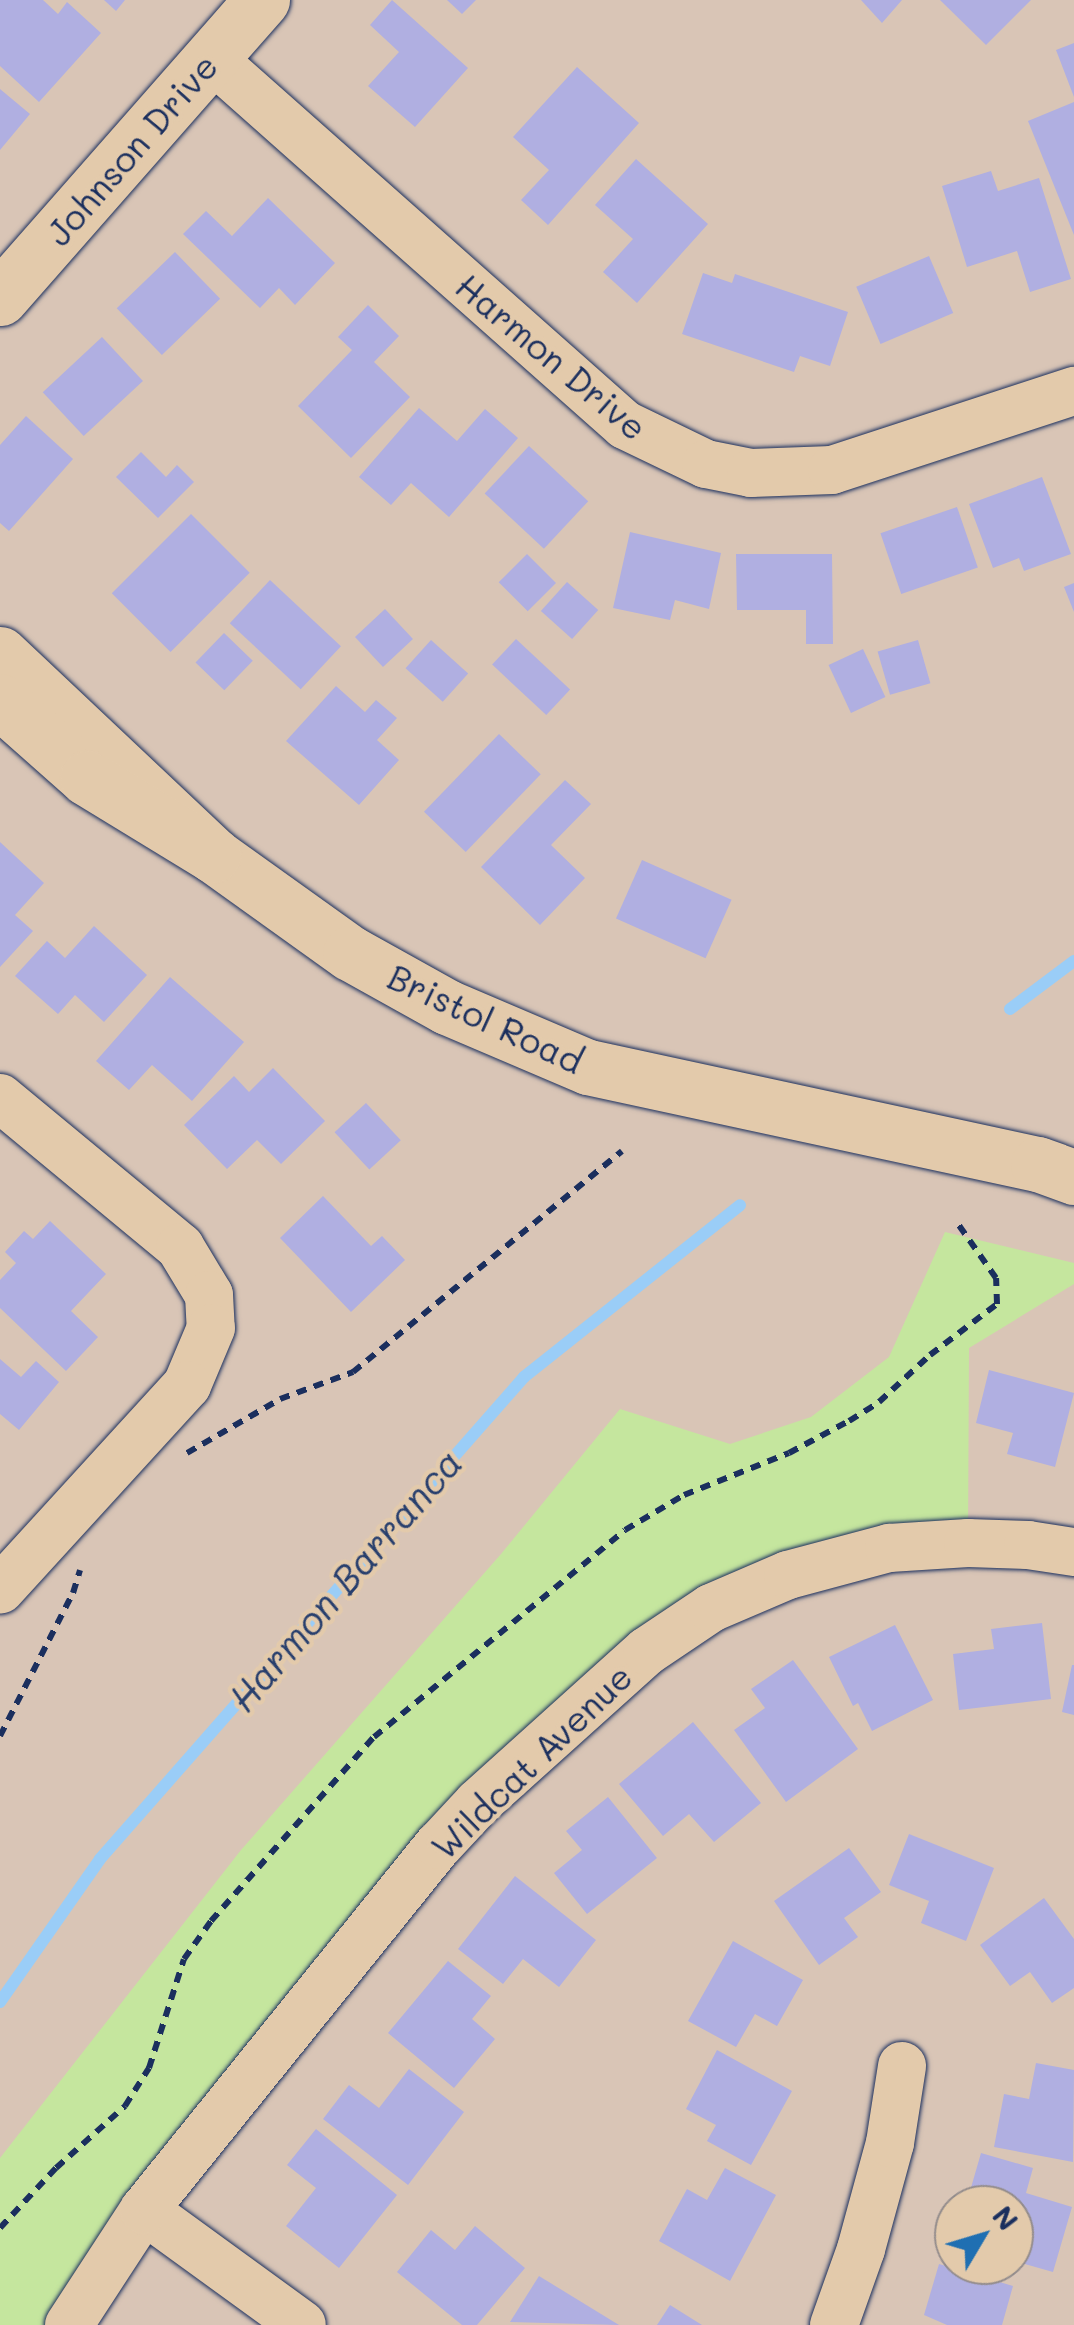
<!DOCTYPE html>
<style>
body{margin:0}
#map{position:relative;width:1074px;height:2325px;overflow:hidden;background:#d9c5b6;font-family:Mali,sans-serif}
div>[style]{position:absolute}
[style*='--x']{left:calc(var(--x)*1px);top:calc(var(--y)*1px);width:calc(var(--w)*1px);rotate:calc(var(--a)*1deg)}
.green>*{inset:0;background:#c5e69e}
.stream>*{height:12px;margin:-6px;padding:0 6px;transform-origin:6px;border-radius:6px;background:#9acdf7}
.building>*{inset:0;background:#b0afe1;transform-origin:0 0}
.path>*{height:6px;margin-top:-3px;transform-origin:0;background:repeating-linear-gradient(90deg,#1b2f5e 0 10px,transparent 0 18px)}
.roads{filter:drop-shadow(0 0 2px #1b2f5e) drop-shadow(0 0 2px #1b2f5e)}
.minor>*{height:48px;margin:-24px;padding:0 24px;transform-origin:24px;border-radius:24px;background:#e3caab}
.tertiary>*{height:55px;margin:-27.5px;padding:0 27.5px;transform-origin:27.5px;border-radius:27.5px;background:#e3caab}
.secondary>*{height:55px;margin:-27.5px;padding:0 27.5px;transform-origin:27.5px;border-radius:27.5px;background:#e3caab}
span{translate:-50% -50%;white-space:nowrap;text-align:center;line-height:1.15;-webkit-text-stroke:9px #e3caab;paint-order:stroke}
.street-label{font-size:35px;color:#1b2f5e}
.water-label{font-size:38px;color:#283f6d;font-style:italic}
.north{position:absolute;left:934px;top:2185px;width:100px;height:100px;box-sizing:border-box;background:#e3caab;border:2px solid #938c8c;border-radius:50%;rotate:52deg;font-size:28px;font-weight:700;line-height:40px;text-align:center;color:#1b2f5e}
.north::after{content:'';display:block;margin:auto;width:35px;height:45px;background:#1f6fb2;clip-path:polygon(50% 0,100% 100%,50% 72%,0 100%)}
</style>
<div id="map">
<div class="green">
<i style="clip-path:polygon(945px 1232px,1074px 1263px,1074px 1284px,969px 1348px,968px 1543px,788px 1575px,478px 1803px,69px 2325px,0 2325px,0 2158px,241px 1850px,501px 1554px,620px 1409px,730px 1444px,811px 1417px,889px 1357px)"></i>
</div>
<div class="stream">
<i style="--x:1010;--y:1009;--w:80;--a:-36.9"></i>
<i style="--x:0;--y:2002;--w:174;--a:-55"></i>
<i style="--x:100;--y:1859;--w:642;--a:-48.66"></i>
<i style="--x:524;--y:1377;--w:276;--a:-38.5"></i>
</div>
<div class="building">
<i style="clip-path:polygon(0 0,43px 0,58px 14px,67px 2px,101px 33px,39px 102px,0 66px)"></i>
<i style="clip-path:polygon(104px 0,125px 0,116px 11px)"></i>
<i style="clip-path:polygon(392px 0,468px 68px,415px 127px,368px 86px,399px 52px,370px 25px)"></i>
<i style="clip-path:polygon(447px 0,476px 0,462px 14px)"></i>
<i style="clip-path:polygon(861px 0,902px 0,882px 23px)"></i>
<i style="clip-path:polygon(940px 0,1031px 0,986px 45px)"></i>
<i style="clip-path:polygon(1074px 43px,1074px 97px,1056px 50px)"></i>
<i style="clip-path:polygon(577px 67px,639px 123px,548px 225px,521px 200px,549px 170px,513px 137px)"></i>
<i style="clip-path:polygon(0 89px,30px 114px,0 150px)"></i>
<i style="clip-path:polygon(1074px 102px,1074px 235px,1028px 121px)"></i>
<i style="clip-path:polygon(636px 159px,708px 224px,637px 303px,603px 272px,633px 239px,595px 205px)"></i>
<i style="clip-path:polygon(991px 171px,998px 191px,1039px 178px,1071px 279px,1030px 292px,1017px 251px,967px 267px,942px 186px)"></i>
<i style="clip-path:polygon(268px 198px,335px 263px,295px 305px,279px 288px,260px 308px,183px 234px,206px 211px,232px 236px)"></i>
<i style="left:175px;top:252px;width:65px;height:81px;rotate:46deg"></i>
<i style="left:929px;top:256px;width:62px;height:79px;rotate:67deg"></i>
<i style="clip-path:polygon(703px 273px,732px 283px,735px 274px,848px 312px,830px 366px,800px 356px,794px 372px,682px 334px)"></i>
<i style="clip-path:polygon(368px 305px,399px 336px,374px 362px,410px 397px,351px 458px,298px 406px,352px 350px,338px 337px)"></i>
<i style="left:102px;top:337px;width:60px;height:81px;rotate:47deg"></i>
<i style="clip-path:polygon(419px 408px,457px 441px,485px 409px,518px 438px,449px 517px,411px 483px,391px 505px,359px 477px)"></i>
<i style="clip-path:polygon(26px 416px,73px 459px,9px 531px,0 523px,0 445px)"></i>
<i style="left:529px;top:446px;width:81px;height:65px;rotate:43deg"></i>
<i style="clip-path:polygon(141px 452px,166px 477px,177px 465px,194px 482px,158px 518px,116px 477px)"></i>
<i style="clip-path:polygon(1042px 477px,1071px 554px,1024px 571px,1019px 558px,993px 568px,969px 504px)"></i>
<i style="left:957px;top:507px;width:64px;height:81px;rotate:71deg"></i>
<i style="left:191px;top:514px;width:83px;height:112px;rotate:45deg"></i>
<i style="clip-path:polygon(630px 532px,721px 553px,709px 609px,675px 600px,670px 620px,613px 608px)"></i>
<i style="left:527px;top:554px;width:41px;height:40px;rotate:45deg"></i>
<i style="clip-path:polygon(736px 554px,832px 554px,833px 644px,806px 644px,806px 610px,737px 610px)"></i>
<i style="left:270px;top:580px;width:97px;height:59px;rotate:43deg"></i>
<i style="left:567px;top:582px;width:42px;height:39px;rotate:42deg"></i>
<i style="clip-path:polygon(1074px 583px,1074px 612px,1064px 587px)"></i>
<i style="left:385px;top:609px;width:41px;height:41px;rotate:47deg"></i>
<i style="left:224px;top:633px;width:40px;height:41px;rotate:44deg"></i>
<i style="left:516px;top:639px;width:74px;height:35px;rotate:43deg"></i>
<i style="left:431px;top:640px;width:50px;height:38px;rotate:42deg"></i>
<i style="left:918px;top:640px;width:45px;height:42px;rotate:74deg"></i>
<i style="left:863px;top:649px;width:53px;height:38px;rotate:65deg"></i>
<i style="clip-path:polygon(336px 686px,365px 712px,376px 700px,397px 718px,377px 740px,399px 760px,359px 805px,286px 741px)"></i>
<i style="left:499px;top:734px;width:58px;height:108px;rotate:44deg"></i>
<i style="clip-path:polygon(565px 780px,591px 804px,551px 845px,585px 878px,540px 925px,481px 867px)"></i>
<i style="clip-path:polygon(0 842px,44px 883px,15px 915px,33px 931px,0 967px)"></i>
<i style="left:642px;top:860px;width:98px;height:64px;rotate:24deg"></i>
<i style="clip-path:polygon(94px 926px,147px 975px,104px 1022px,75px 995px,58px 1014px,15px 976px,47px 941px,65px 958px)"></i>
<i style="clip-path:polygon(170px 977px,244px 1042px,192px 1101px,152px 1065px,129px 1090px,96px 1061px)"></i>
<i style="clip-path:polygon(273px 1068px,325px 1121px,281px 1164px,257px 1140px,227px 1169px,184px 1125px,234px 1076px,249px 1092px)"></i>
<i style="left:366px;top:1103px;width:51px;height:43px;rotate:47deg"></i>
<i style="clip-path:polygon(323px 1196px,371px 1246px,382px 1236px,405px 1260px,351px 1312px,280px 1238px)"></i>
<i style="clip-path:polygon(50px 1221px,106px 1274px,71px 1311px,98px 1337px,66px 1371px,0 1308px,0 1280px,16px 1263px,5px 1252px,24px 1231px,33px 1239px)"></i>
<i style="clip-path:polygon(0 1359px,21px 1377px,36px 1361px,59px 1382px,19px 1430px,0 1414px)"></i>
<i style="clip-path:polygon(989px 1370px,1074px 1393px,1055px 1467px,1007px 1454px,1013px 1433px,976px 1423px)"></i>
<i style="clip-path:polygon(1042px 1623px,1051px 1699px,959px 1710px,953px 1654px,994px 1649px,991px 1629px)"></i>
<i style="clip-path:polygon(895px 1625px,933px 1700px,872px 1731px,858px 1703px,853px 1706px,829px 1657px)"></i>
<i style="clip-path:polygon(793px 1660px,858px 1749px,786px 1802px,734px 1730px,765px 1708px,751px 1689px)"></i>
<i style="clip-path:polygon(1072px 1665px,1074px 1665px,1074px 1715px,1062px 1712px)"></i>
<i style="clip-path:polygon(693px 1722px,761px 1803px,714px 1842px,689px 1814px,663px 1836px,619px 1784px)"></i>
<i style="clip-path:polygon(608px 1797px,657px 1858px,587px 1914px,554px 1873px,582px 1850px,566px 1831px)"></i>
<i style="clip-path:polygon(909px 1834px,994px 1868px,966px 1941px,921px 1923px,929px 1901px,889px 1885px)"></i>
<i style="clip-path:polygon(849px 1848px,881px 1892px,844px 1918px,858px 1937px,819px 1965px,774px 1901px)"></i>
<i style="clip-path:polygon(515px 1876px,596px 1940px,559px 1987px,523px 1959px,503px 1984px,458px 1949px)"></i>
<i style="clip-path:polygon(1044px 1898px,1074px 1939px,1074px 1988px,1052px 2003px,1030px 1972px,1010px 1986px,980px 1945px)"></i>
<i style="clip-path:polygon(733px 1941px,803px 1980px,777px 2026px,755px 2014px,736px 2047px,688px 2021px)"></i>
<i style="clip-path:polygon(448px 1961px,491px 1996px,472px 2019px,495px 2039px,454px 2088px,388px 2033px)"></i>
<i style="clip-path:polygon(717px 2050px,792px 2091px,751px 2165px,707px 2141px,716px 2125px,686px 2109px)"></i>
<i style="clip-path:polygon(1036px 2063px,1074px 2070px,1073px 2162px,994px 2147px,1004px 2094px,1029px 2099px)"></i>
<i style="clip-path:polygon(409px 2069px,464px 2112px,408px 2185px,323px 2119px,349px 2085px,379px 2108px)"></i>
<i style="clip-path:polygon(316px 2129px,397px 2195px,339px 2268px,286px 2226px,316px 2188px,287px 2165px)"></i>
<i style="clip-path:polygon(981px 2153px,1033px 2168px,1026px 2193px,1072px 2207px,1053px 2272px,1014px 2261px,1014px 2205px,966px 2205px)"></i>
<i style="clip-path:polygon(725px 2168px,776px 2195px,730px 2281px,659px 2241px,687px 2189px,707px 2200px)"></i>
<i style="clip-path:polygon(475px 2226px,525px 2268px,477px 2325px,462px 2325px,397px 2272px,431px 2230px,455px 2250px)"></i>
<i style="clip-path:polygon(939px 2264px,1013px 2286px,1002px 2325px,947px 2325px,924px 2315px)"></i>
<i style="clip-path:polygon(539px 2276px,619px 2325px,510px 2322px)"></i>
<i style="clip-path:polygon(670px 2305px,702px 2325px,657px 2325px)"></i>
</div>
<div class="path">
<i style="--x:187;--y:1453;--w:108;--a:-30.1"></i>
<i style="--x:280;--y:1399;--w:78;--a:-20.3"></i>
<i style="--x:353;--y:1372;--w:348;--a:-39.4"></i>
<i style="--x:0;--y:1736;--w:161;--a:-63"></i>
<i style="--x:73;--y:1593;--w:24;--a:-73"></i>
<i style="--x:0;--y:2228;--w:82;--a:-47"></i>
<i style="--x:56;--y:2168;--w:93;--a:-41.9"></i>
<i style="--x:125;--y:2106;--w:45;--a:-57.7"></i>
<i style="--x:149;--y:2068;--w:114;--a:-72.2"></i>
<i style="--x:184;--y:1959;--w:47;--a:-54.6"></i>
<i style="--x:211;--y:1921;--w:246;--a:-48.5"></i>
<i style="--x:374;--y:1737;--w:325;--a:-39.5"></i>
<i style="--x:625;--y:1530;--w:69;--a:-30.7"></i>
<i style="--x:684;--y:1495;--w:113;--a:-21.8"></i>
<i style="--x:789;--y:1453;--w:68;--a:-28.1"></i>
<i style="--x:849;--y:1421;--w:36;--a:-32"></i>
<i style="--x:879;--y:1402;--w:69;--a:-42.7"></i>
<i style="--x:930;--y:1355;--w:84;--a:-37.3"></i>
<i style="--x:997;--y:1304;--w:26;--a:-92"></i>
<i style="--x:996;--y:1278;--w:70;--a:-125.1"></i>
</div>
<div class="roads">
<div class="minor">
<i style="--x:211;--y:58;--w:553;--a:41.56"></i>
<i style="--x:625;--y:425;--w:90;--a:25.7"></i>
<i style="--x:706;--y:464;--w:46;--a:11.3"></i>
<i style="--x:751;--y:473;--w:81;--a:-2.1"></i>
<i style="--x:832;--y:470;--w:255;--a:-18.1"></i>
<i style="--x:0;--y:1098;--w:234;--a:39.6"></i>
<i style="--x:180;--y:1247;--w:56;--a:58.9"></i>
<i style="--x:209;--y:1295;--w:33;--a:87"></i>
<i style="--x:211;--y:1328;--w:62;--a:112.8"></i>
<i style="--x:187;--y:1385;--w:277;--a:132.4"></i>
<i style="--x:144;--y:2210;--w:195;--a:36"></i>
<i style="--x:69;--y:2325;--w:137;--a:-56.9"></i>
<i style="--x:144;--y:2210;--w:469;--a:-51.1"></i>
<i style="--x:439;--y:1845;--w:57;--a:-47.1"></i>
<i style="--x:478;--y:1803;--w:227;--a:-42"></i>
<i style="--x:647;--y:1651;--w:77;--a:-33.9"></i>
<i style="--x:711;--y:1608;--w:84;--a:-23.2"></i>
<i style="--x:788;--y:1575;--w:105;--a:-15"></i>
<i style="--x:889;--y:1548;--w:79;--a:-3.6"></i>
<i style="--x:968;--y:1543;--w:60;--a:1.9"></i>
<i style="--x:1028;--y:1545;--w:47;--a:8.7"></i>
<i style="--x:834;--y:2325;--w:81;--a:-70.4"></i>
<i style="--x:861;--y:2249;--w:110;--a:-74.7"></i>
<i style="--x:890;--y:2143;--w:78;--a:-81.1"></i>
</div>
<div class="tertiary">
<i style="--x:0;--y:654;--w:293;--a:43.3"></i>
<i style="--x:213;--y:855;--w:168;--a:35.6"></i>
<i style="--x:350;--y:953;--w:111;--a:29.1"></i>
<i style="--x:447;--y:1007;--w:153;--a:23.1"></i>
<i style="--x:588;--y:1067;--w:460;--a:12.2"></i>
<i style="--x:1038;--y:1164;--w:38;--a:20"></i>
</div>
<div class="secondary">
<i style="--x:0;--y:298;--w:397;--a:-48.7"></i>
<i style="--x:0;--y:701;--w:116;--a:41.5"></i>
<i style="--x:87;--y:778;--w:148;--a:31.4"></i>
</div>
</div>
<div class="street-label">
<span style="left:131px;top:149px;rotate:-49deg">Johnson Drive</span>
<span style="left:552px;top:356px;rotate:40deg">Harmon Drive</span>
<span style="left:486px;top:1018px;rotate:25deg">Bristol Road</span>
<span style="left:531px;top:1761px;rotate:-44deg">Wildcat Avenue</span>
</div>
<div class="water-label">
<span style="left:345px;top:1580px;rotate:-49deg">Harmon Barranca</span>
</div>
<div class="north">N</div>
</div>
